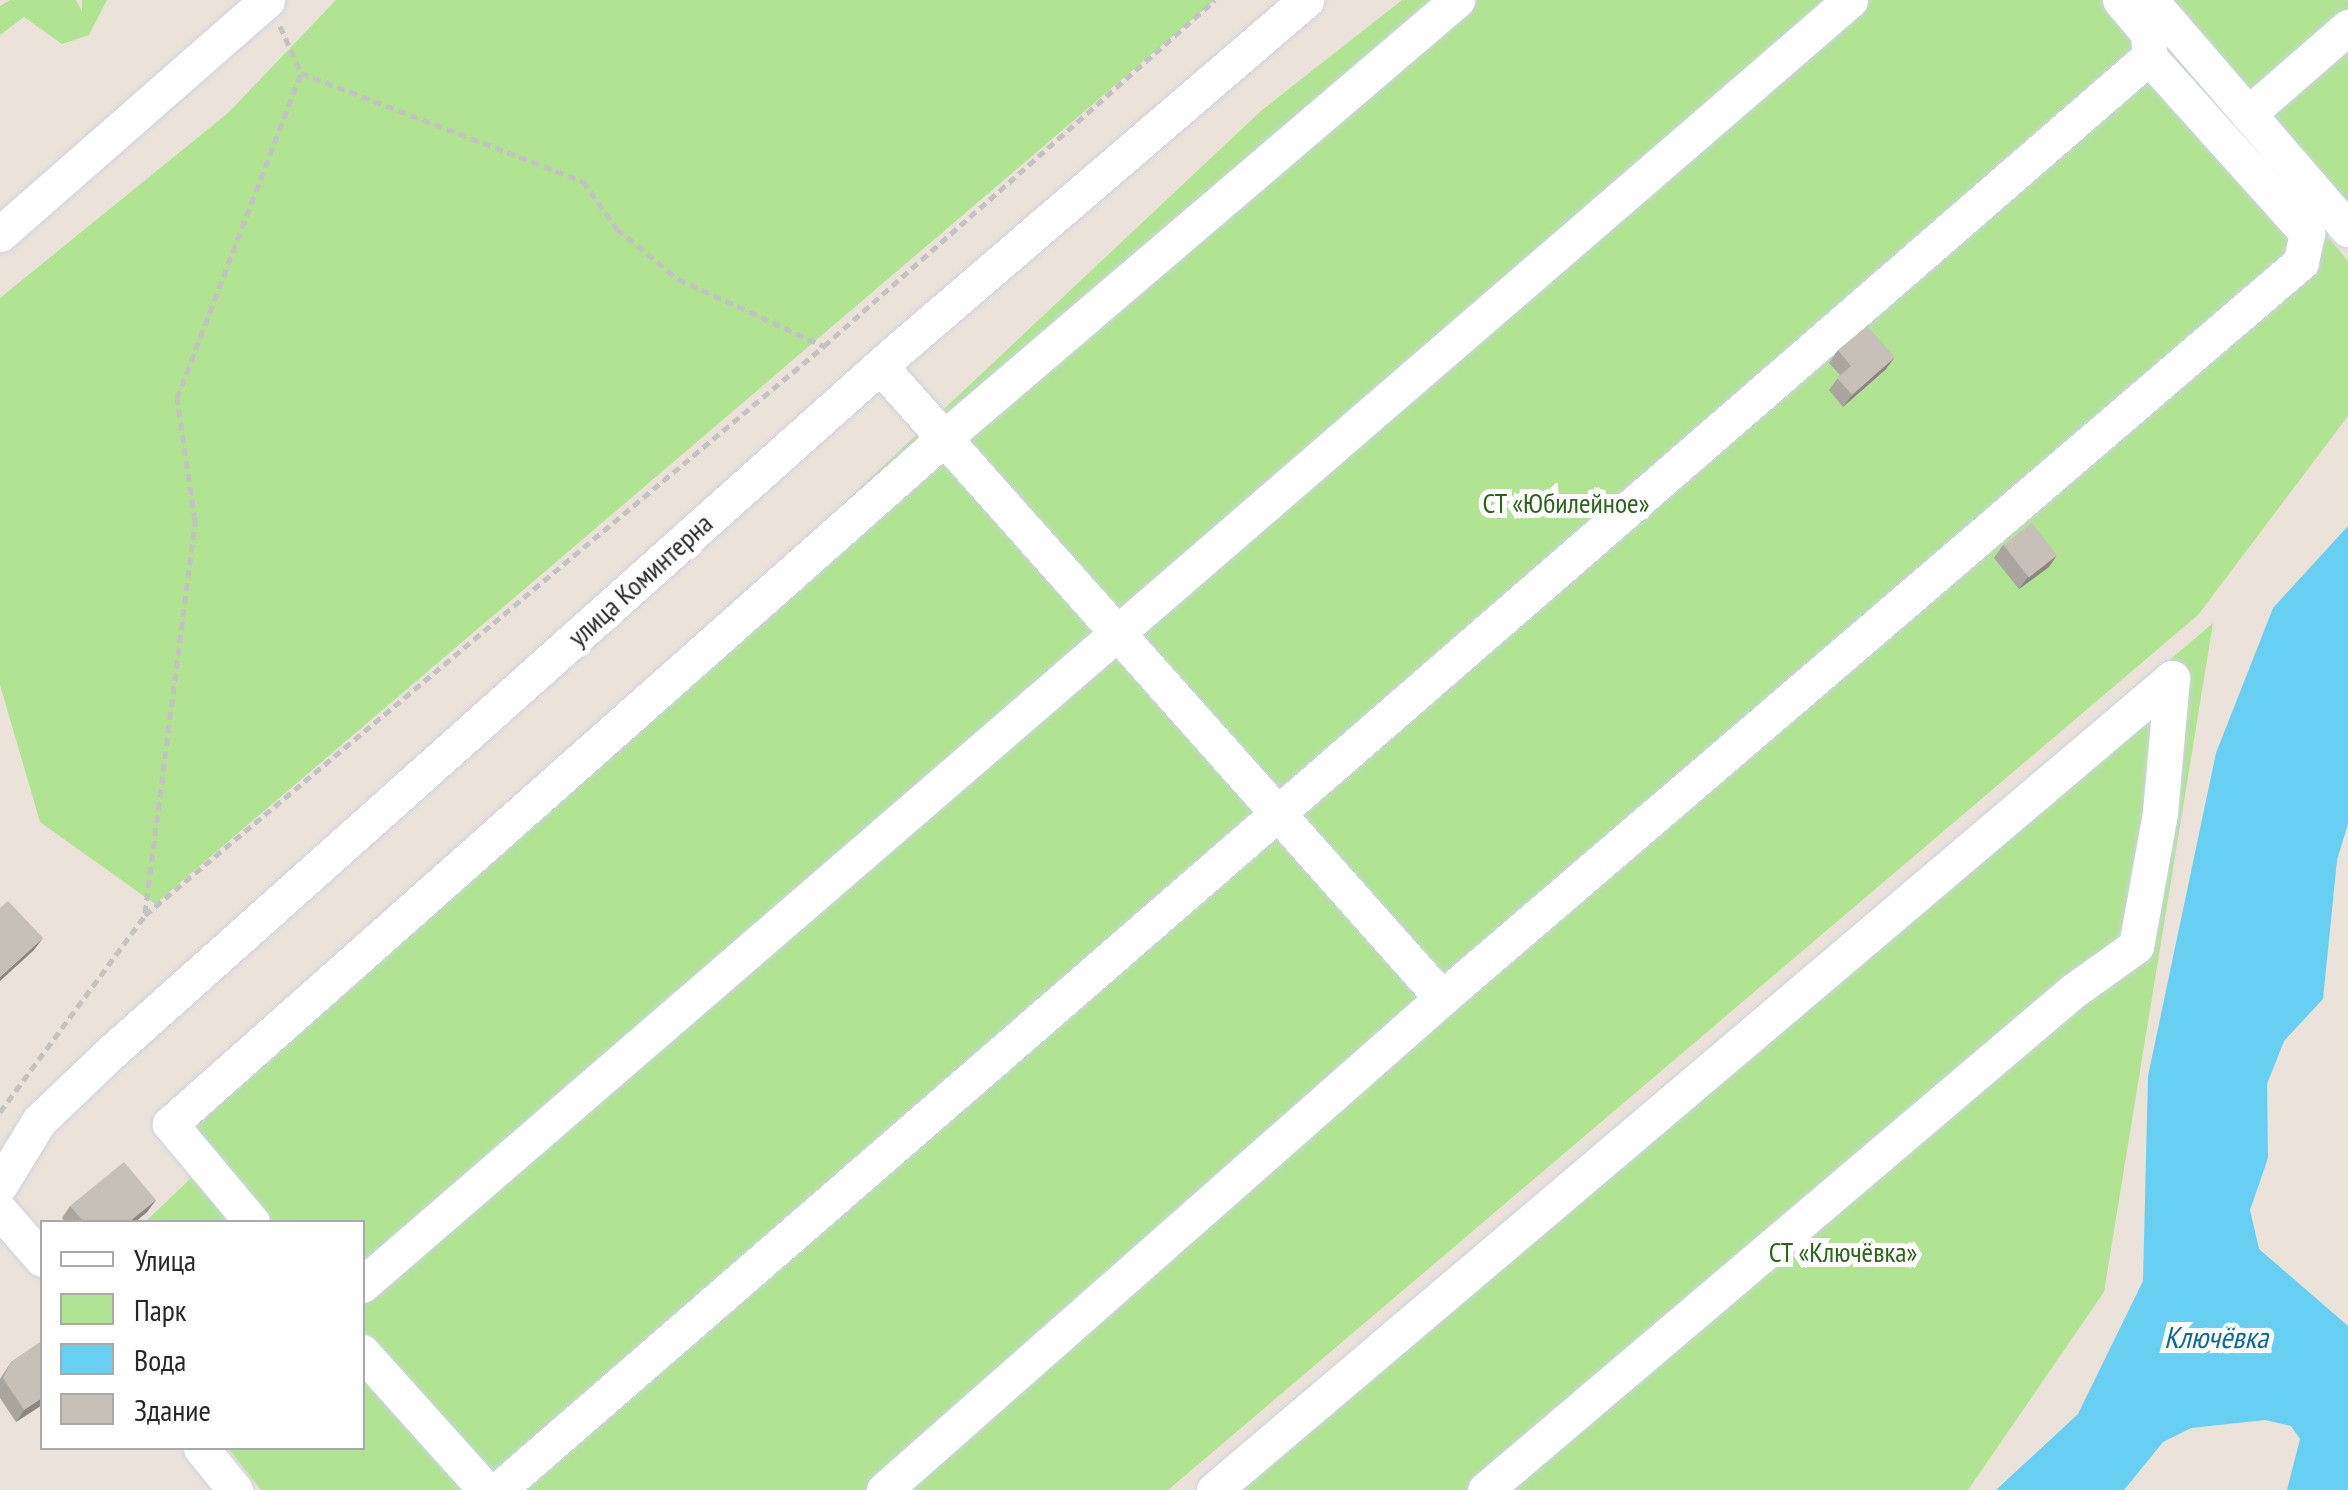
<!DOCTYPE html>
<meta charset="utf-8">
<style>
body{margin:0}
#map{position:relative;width:2348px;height:1490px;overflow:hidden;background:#ebe3d9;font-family:"PT Sans Narrow",sans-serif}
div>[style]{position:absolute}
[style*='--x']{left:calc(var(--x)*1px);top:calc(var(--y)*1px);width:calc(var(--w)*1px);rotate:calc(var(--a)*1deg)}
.green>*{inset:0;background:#b0e493}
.water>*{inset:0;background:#67cff2}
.path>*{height:5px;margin-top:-2.5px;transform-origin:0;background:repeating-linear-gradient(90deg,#c3c3c3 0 8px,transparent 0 13px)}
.roads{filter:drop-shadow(0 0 2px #ced2e2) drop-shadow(0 0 2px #ced2e2)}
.minor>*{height:35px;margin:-17.5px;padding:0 17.5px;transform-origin:17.5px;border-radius:17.5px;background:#fff}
.wall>*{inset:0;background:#aaa59f}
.shaded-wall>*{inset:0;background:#8b8682}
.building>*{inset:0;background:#c6c0b9;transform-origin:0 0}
span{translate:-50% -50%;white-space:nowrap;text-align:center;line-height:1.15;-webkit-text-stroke:10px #fff;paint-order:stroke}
.park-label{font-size:28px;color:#296617}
.street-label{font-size:28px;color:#282828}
.water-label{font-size:30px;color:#096b9b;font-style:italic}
.legend{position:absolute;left:40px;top:1220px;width:325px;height:230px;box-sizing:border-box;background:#fff;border:2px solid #a9a9a9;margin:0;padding:12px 18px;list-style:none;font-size:30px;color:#282828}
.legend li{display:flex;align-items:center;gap:20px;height:50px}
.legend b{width:50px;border:2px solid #a9a9a9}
</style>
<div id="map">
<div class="green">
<i style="clip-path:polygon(10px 0,76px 0,82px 12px,82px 0,107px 0,89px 35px,62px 44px,24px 17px,0 35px,0 6px)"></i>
<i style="clip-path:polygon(336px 0,1215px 0,155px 904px,40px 822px,0 685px,0 298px,228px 113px)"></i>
<i style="clip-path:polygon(1402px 0,2131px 0,2348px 261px,2348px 416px,2198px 615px,1168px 1490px,261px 1490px,228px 1448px,362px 1448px,362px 1222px,145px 1222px,210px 1160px,192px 1116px,1262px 110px)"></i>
<i style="clip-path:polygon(2155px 0,2348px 0,2348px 236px)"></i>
<i style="clip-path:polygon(2213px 623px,2104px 1292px,1968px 1490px,1197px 1490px)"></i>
</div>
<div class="water">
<i style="clip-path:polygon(2348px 526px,2348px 824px,2337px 860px,2323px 999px,2284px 1041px,2267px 1084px,2268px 1158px,2250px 1210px,2259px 1249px,2348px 1326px,2348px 1490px,2287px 1490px,2300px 1439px,2291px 1426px,2265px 1420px,2191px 1428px,2163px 1442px,2124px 1490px,1996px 1490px,2078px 1414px,2143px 1281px,2148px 1076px,2216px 753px,2273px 608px)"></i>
</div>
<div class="path">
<i style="--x:280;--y:26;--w:51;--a:65.9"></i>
<i style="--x:301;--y:73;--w:302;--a:21"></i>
<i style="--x:583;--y:181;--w:59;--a:54.7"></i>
<i style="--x:617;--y:229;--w:79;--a:39.3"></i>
<i style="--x:678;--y:279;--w:161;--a:24.7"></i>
<i style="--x:145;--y:913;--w:396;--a:-82.7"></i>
<i style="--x:195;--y:520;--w:123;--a:-98.4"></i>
<i style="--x:177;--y:398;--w:348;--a:-69.1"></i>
<i style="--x:0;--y:1112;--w:245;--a:-53.6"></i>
<i style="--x:145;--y:915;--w:886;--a:-39.96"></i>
<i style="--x:824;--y:346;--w:522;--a:-41.51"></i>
</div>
<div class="roads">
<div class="minor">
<i style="--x:2120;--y:0;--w:43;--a:49.7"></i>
<i style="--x:2148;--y:33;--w:16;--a:86"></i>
<i style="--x:2150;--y:0;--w:303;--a:49.2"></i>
<i style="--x:2248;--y:114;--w:133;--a:-41"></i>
<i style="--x:0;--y:234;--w:355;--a:-41.2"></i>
<i style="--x:880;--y:366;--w:846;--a:48.36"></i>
<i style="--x:0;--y:1185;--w:75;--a:-58.6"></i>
<i style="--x:39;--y:1121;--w:95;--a:-43.7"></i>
<i style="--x:108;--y:1055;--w:1059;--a:-41.75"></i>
<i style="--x:898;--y:350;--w:538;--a:-40.62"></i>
<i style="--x:0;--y:1211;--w:64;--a:48.8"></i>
<i style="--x:252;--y:1222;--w:128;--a:-129.9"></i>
<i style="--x:170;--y:1124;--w:1034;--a:-41.55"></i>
<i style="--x:944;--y:438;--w:675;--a:-40.49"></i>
<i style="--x:362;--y:1285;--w:1966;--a:-40.81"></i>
<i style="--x:362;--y:1352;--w:186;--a:48.1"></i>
<i style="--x:201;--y:1448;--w:54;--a:51"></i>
<i style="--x:498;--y:1490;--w:2186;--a:-40.96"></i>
<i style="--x:2149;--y:57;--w:237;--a:48.1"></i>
<i style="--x:2307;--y:233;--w:30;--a:102"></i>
<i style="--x:2301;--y:262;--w:1131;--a:139.41"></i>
<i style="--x:1442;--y:998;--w:744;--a:138.6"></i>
<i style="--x:1214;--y:1490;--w:1256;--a:-40.28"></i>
<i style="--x:2172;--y:678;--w:136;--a:95.1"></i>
<i style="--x:2160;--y:813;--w:135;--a:100.2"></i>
<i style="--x:2136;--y:946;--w:77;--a:144.5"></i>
<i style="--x:2073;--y:991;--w:771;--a:139.68"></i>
</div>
</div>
<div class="wall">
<i style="clip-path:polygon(1838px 350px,1886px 369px,1843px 407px,1829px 390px,1840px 375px,1829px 363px)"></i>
<i style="clip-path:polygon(2003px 545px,2049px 567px,2019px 589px,1994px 558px)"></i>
<i style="clip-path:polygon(156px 1200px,147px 1212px,135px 1222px,65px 1222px,62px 1218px,70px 1206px)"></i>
<i style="clip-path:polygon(42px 1341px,42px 1405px,16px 1422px,0 1398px,0 1379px,11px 1362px)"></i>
</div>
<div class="shaded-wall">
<i style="clip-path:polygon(1895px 357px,1886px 369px,1843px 407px,1852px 395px)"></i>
<i style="clip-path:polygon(2057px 555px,2049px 567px,2019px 589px,2028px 577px)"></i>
<i style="clip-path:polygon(43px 938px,34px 950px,0 981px,0 977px)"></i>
<i style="clip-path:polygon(156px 1200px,147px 1212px,135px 1222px,129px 1222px)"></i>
<i style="clip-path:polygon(42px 1398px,42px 1405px,16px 1422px,24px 1410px)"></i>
</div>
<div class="building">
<i style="clip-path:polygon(1867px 326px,1895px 357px,1852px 395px,1837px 378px,1851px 366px,1838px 350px)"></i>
<i style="left:2032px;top:523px;width:41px;height:36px;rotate:52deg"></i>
<i style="clip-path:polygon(8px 901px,43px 938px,0 977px,0 908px)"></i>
<i style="clip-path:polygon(124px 1162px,156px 1200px,129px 1222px,84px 1222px,70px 1206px)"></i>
<i style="clip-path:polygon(42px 1341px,42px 1398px,24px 1410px,3px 1378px,11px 1362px)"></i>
</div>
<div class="park-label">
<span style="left:1566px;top:503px">СТ «Юбилейное»</span>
<span style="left:1843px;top:1252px">СТ «Ключёвка»</span>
</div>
<div class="street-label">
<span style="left:640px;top:580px;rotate:-42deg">улица Коминтерна</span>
</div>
<div class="water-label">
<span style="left:2216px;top:1337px">Ключёвка</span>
</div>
<ul class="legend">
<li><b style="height:12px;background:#fff"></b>Улица</li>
<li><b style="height:28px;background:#b0e493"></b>Парк</li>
<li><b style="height:28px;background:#67cff2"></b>Вода</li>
<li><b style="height:28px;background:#c6c0b9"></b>Здание</li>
</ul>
</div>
